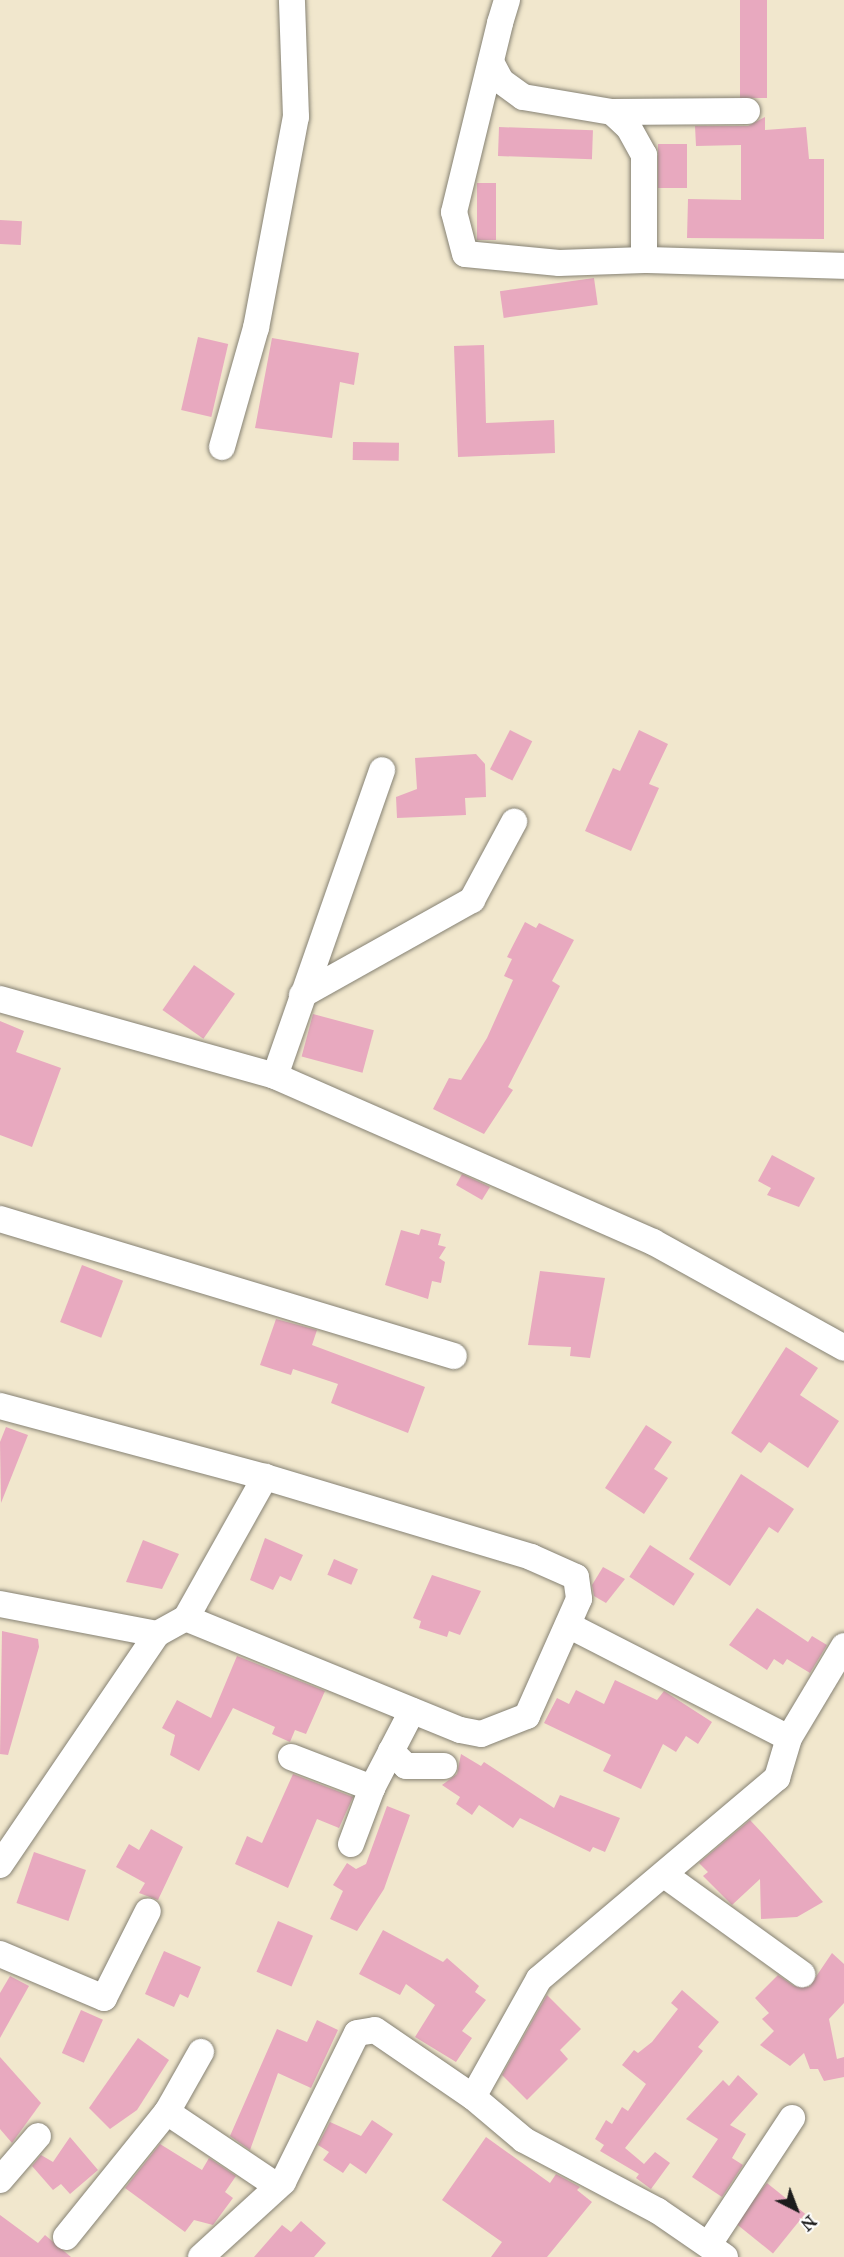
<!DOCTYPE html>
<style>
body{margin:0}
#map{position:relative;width:844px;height:2257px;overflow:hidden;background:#f1e7cd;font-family:"IM FELL Great Primer",serif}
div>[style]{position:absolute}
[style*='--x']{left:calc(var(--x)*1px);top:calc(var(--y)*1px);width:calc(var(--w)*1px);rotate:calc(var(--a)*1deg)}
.building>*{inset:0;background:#e8a9bf;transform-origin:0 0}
.roads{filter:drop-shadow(0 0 2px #868274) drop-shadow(0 0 2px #868274)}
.minor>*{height:26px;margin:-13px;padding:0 13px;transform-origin:13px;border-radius:13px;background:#fff}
span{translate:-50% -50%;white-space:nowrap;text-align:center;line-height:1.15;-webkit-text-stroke:4.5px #fff;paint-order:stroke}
.north{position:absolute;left:766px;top:2179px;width:60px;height:60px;-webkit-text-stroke:4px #fff;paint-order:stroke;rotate:138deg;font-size:16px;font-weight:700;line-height:24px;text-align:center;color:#1c1c1c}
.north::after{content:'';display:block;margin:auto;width:21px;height:27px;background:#1c1c1c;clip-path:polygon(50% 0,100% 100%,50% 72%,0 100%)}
</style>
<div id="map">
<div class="building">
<i style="left:740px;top:0;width:27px;height:98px"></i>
<i style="clip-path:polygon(765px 117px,765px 130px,806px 127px,809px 159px,824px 159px,824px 239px,687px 238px,688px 199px,741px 200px,741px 145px,696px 146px,695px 126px,748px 126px)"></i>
<i style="left:499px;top:127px;width:94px;height:29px;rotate:2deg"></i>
<i style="left:658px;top:144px;width:29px;height:44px"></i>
<i style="left:477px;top:183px;width:19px;height:57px"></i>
<i style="left:0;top:220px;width:22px;height:24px;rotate:3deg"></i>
<i style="left:594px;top:278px;width:27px;height:95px;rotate:82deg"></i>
<i style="left:198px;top:337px;width:31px;height:75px;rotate:13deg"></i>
<i style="clip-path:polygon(272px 338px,359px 353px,354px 385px,340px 382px,332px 438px,255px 428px)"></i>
<i style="clip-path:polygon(484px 345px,486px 423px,554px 420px,555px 453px,458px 457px,454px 346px)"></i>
<i style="left:353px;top:442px;width:46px;height:18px;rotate:1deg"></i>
<i style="left:510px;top:730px;width:25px;height:44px;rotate:27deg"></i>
<i style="clip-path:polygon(639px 730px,668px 744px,649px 784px,659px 788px,631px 851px,585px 831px,613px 768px,620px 771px)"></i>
<i style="clip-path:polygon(476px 754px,485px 764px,486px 797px,465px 798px,466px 815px,397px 818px,396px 797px,417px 789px,415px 758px)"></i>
<i style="clip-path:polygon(525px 922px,536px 928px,539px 923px,574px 940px,552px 981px,560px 986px,508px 1087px,513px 1090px,484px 1134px,433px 1109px,449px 1078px,461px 1080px,487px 1038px,513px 980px,504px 976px,512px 959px,507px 957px)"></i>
<i style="left:194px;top:965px;width:50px;height:55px;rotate:35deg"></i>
<i style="left:313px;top:1014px;width:63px;height:44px;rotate:15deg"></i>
<i style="clip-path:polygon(0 1021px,24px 1031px,16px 1052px,61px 1068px,32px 1147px,0 1135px)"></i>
<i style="clip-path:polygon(772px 1155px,815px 1178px,799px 1207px,767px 1195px,771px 1188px,758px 1181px)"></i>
<i style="clip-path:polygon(462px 1174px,490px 1187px,482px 1200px,456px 1185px)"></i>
<i style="clip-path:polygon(421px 1229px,441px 1234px,438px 1245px,446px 1247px,439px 1258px,445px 1262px,441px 1283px,432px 1281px,428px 1299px,385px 1285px,401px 1230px,419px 1235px)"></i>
<i style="left:82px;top:1265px;width:44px;height:61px;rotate:21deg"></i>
<i style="clip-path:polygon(540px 1271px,605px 1278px,590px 1358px,570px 1356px,571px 1347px,528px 1345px)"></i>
<i style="clip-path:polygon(276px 1319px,317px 1330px,312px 1345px,425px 1387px,408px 1433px,331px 1403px,338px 1384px,293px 1369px,291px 1375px,260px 1365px)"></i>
<i style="clip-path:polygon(786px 1347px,818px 1368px,800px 1395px,839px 1421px,808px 1468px,769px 1442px,761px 1453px,731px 1433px)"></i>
<i style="clip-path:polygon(646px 1425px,672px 1442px,654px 1469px,668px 1478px,644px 1514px,605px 1488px)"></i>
<i style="clip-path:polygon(6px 1427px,28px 1435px,1px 1503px,0 1442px)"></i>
<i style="clip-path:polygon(741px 1474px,794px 1509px,778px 1533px,769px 1527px,730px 1586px,689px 1559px)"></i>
<i style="clip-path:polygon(265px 1538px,303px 1555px,291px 1581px,280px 1576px,273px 1590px,250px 1580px)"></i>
<i style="clip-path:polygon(143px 1540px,179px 1554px,162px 1589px,126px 1582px)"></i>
<i style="left:650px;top:1545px;width:53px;height:38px;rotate:33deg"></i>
<i style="left:334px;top:1559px;width:26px;height:17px;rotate:23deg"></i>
<i style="clip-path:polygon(603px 1567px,625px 1579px,606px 1603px,594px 1596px,592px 1585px)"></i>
<i style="clip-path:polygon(432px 1575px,481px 1591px,460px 1635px,449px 1631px,447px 1637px,419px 1628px,421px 1621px,413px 1618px)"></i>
<i style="clip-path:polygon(757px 1608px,808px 1642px,812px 1636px,827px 1645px,810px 1673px,787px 1659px,783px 1665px,774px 1659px,767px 1670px,729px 1645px)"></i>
<i style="clip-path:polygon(2px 1631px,38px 1639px,39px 1647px,8px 1755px,0 1754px)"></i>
<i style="clip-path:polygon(237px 1656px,325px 1691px,306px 1734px,295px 1730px,290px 1742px,272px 1734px,275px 1727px,233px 1708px,199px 1771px,170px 1755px,175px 1735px,162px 1728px,177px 1700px,211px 1718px)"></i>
<i style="clip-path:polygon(615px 1680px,657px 1700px,664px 1691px,712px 1722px,698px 1744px,686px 1736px,676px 1752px,663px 1744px,641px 1789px,603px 1771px,611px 1755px,544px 1723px,557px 1698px,569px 1704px,576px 1690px,604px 1704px)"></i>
<i style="clip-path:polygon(461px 1754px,481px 1766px,484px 1762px,554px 1808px,560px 1795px,620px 1818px,605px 1852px,593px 1847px,590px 1852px,520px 1818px,513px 1828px,479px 1805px,472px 1815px,456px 1804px,460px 1797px,442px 1785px,457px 1774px)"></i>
<i style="clip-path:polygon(293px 1774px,353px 1797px,339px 1828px,317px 1819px,288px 1888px,235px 1864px,247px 1836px,262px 1843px)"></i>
<i style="clip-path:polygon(387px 1806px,410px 1815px,384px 1889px,357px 1931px,330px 1919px,343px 1891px,333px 1885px,347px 1863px,356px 1869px,366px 1864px)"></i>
<i style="clip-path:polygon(750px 1820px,764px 1835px,823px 1902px,797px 1917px,761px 1919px,760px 1879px,732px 1905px,703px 1876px,708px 1872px,699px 1863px)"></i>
<i style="clip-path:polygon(151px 1829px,183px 1847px,158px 1900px,139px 1893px,145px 1883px,116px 1867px,129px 1844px,139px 1850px)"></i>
<i style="left:34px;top:1852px;width:55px;height:54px;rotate:19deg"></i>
<i style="left:278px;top:1921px;width:38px;height:55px;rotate:23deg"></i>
<i style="clip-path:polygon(383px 1930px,443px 1962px,447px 1958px,479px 1986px,475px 1992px,486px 2000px,462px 2031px,472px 2038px,456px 2062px,415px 2037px,435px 2005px,406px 1984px,400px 1995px,359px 1974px)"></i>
<i style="clip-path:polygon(164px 1951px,201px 1967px,188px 1998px,180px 1994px,174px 2007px,145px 1994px)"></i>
<i style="clip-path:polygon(832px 1953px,844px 1964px,844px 2003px,829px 2019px,837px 2059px,844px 2057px,844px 2077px,824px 2081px,818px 2069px,810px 2069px,804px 2053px,790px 2066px,760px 2045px,774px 2031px,762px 2019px,769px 2013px,755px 1998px,778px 1975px,794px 1986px,809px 1987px)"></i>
<i style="clip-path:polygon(10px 1976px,29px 1986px,0 2038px,0 1993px)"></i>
<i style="clip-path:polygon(682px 1990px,719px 2022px,698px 2047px,703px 2051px,625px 2148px,644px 2164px,655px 2152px,670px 2163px,651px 2189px,636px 2178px,639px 2174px,600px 2151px,604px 2145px,595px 2139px,606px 2120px,612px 2124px,622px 2107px,628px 2111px,646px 2084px,622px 2065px,634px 2050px,638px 2053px,652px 2042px,678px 2009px,671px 2003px)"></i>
<i style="clip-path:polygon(547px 1995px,581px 2029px,560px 2050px,568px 2059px,527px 2100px,502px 2075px)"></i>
<i style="left:81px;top:2010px;width:24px;height:47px;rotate:24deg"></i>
<i style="clip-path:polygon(317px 2020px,338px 2030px,311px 2088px,278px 2073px,250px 2150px,230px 2136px,277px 2029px,307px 2042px)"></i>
<i style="clip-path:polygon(138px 2038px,169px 2060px,137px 2110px,110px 2129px,89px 2108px)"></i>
<i style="clip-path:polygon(0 2057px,41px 2103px,12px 2143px,0 2129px)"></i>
<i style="clip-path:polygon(738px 2075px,758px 2094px,730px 2125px,746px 2134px,732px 2158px,743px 2165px,722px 2197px,692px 2177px,718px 2139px,686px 2119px,723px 2080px,729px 2086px)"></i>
<i style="clip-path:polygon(372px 2120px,393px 2134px,366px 2174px,350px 2163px,343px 2173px,323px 2160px,329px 2152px,318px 2145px,330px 2122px,361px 2136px)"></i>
<i style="clip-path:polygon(70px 2137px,98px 2170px,70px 2194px,61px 2184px,53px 2190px,32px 2166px,41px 2155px,53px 2162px)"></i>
<i style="clip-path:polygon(486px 2137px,550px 2183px,556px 2174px,580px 2187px,577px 2190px,592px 2202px,547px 2257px,491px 2257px,502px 2242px,442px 2200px)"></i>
<i style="clip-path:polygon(160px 2144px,202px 2170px,209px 2158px,236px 2176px,225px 2192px,233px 2198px,213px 2225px,194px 2220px,185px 2232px,125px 2188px)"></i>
<i style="left:767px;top:2183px;width:49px;height:51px;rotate:39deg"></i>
<i style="clip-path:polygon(0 2215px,38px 2243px,45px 2235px,71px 2257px,0 2257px)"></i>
<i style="clip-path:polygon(301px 2221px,326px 2243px,314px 2257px,254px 2257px,282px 2225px,291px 2232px)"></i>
</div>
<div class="roads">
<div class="minor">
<i style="--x:491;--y:62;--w:21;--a:62"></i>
<i style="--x:501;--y:81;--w:27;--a:36"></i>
<i style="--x:523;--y:97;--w:90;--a:9.6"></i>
<i style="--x:612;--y:112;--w:23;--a:43"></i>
<i style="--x:629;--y:128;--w:31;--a:61"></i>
<i style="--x:644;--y:155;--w:105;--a:90"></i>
<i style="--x:644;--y:260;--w:85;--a:178"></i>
<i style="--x:559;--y:263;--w:94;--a:-174.5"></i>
<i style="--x:465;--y:254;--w:43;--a:-104.7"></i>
<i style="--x:454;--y:212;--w:195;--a:-76.3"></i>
<i style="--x:500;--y:23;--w:24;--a:-73"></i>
<i style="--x:612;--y:112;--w:135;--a:-0.4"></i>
<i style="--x:644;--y:260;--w:200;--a:1.7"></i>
<i style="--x:222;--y:447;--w:124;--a:-74.1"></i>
<i style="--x:256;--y:328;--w:215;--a:-79.3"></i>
<i style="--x:296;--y:117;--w:117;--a:-92"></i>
<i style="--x:302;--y:995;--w:195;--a:-29.2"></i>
<i style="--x:472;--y:900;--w:89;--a:-61.7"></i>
<i style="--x:0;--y:999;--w:286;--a:15.6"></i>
<i style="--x:275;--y:1076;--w:413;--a:23.7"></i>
<i style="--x:653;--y:1242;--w:218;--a:29"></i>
<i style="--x:275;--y:1076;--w:324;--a:-70.7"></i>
<i style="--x:0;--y:1219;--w:474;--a:16.8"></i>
<i style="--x:0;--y:1406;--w:274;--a:15"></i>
<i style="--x:265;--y:1477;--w:278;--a:16.7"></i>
<i style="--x:531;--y:1557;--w:49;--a:24"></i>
<i style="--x:576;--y:1577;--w:22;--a:82"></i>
<i style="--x:579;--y:1599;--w:128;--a:114"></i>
<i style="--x:527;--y:1716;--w:49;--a:158.6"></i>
<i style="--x:481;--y:1734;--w:21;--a:-169"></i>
<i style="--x:460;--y:1730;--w:296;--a:-157.8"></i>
<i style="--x:0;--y:1604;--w:160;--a:10.8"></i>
<i style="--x:568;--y:1625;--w:248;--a:27.1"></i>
<i style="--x:391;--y:1751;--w:21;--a:45"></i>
<i style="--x:406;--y:1766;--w:38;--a:0"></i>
<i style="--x:291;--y:1757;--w:87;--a:20.9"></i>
<i style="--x:351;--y:1844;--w:60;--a:-69.4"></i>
<i style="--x:372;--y:1788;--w:87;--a:-62.5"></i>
<i style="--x:0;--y:1865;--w:279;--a:-55.8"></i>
<i style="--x:157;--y:1634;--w:33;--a:-29"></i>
<i style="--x:186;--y:1618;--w:162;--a:-60.7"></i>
<i style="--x:666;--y:1876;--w:168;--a:35.8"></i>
<i style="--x:0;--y:1954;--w:113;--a:22.9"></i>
<i style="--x:104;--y:1998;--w:97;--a:-63.2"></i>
<i style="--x:167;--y:2112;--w:129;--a:33.9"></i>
<i style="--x:0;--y:2180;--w:58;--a:-49.2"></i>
<i style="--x:66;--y:2237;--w:161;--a:-51.1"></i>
<i style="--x:167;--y:2112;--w:69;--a:-60.5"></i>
<i style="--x:709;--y:2244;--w:151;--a:-56.6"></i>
<i style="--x:201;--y:2257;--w:111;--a:-42.4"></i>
<i style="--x:283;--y:2182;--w:166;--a:-63.6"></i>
<i style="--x:357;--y:2033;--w:18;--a:-9"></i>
<i style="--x:375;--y:2030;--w:119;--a:34.4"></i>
<i style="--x:725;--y:2257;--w:81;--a:-145.5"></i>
<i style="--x:658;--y:2211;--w:152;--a:-152.1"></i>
<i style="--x:524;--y:2140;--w:67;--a:-139.9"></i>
<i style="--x:473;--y:2097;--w:135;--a:-60.8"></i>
<i style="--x:539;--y:1979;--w:312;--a:-40.2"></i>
<i style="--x:777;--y:1778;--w:42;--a:-73.3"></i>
<i style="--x:789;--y:1738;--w:107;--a:-59.1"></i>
</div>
</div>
<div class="north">N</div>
</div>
